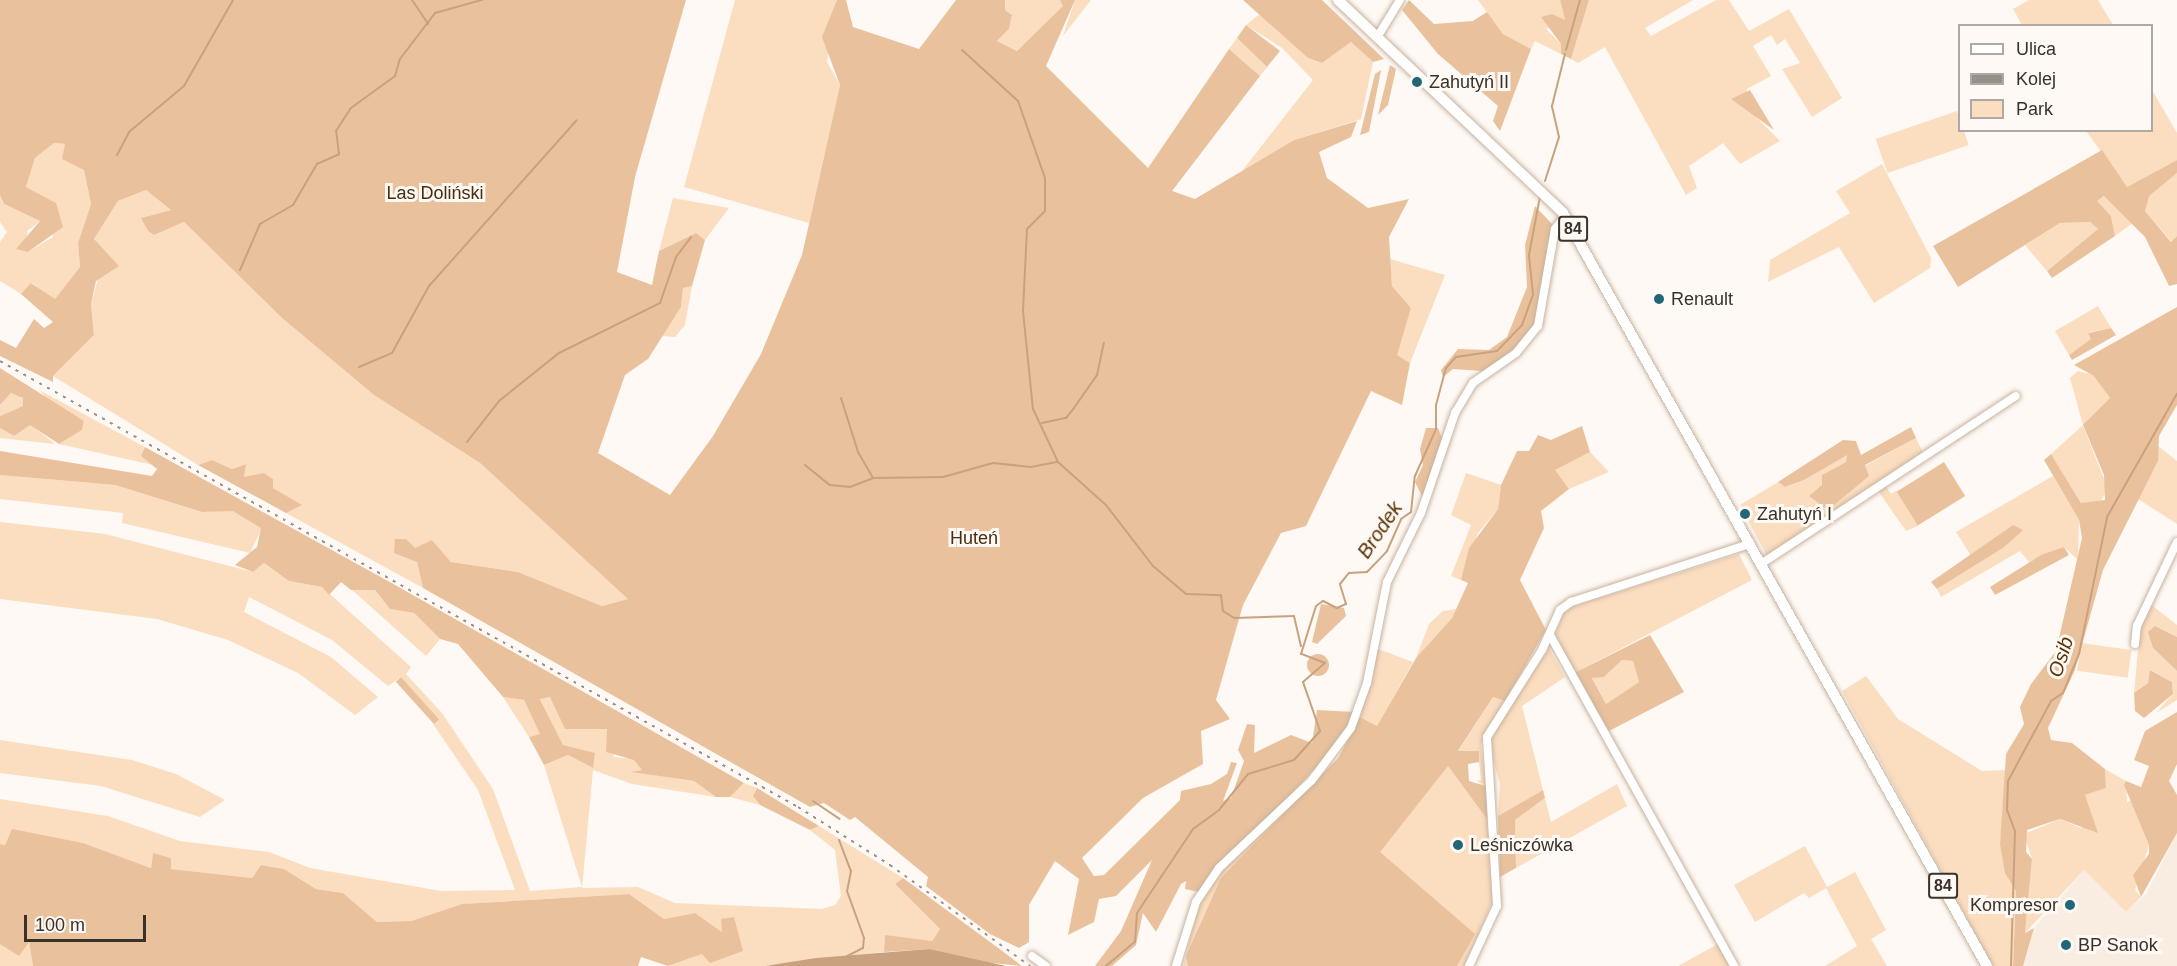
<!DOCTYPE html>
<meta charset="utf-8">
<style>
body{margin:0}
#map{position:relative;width:2177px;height:966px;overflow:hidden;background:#fef9f4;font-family:Arial,sans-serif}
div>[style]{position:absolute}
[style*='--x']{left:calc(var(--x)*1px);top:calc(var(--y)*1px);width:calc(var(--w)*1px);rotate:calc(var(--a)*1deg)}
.built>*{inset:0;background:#f9ede2}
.green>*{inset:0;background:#fbddc0;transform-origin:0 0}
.forest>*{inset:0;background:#e9c29d;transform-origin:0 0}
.round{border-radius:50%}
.water>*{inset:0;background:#c8a27e}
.stream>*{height:2px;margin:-1px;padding:0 1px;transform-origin:1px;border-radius:1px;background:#c8a27e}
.roads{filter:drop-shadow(0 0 2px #c8b29d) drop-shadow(0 0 2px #c8b29d)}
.minor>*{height:8px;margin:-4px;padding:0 4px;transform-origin:4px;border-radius:4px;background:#fff}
.major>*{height:10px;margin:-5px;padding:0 5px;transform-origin:5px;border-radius:5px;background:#fff}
.rail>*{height:2px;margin-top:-1px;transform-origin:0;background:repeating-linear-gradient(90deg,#979089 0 3px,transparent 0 9px)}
.dots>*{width:16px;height:16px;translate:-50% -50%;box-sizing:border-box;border:3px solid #fef9f4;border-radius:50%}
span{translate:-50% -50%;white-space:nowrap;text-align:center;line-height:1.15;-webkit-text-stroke:6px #fef9f4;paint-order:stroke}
.shield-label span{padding:2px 4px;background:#fef9f4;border:2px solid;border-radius:4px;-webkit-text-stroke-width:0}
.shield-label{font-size:16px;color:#3a3129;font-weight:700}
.poi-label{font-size:18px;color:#3a3129}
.left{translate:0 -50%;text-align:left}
.right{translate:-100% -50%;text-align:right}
.park-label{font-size:18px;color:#472d0f}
.water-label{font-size:20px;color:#583304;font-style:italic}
.legend{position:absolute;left:1958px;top:24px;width:195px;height:108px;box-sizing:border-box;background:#fef9f4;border:2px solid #b0a9a3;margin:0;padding:8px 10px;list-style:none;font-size:18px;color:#3a3129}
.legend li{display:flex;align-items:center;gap:12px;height:30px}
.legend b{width:30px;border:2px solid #b0a9a3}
.scale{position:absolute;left:24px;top:915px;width:122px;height:27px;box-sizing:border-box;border:3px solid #3a3129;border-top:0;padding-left:8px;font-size:18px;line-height:21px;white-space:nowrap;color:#3a3129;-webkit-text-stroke:4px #fef9f4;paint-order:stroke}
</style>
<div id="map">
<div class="built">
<i style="clip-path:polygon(2177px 833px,2177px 966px,2023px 966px,2034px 928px,2084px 870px,2126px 912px,2146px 894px)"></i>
</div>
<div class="green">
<i style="clip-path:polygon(735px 0,837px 0,827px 62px,840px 85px,809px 223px,684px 187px)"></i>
<i style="clip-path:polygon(1005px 0,1060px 0,1064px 6px,1017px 51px,997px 41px,1009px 29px,1012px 15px,1005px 10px)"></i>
<i style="clip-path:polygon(1075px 0,1091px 0,1063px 36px)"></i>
<i style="clip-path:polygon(1478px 0,1560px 0,1565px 20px,1546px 29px,1561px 44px,1561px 54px,1535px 41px,1531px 49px,1503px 34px)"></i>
<i style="clip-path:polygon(1589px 0,1693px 0,1645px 28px,1651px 36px,1716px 0,1729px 0,1749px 31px,1789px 9px,1842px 98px,1812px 117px,1782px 69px,1800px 63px,1785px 39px,1777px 45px,1771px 35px,1753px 46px,1771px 76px,1747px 89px,1745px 106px,1780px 141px,1740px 164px,1723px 143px,1689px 166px,1697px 188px,1686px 195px,1605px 47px,1578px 63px,1571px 59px)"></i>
<i style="clip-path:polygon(2029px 0,2098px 0,2113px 25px,2022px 25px,2013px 9px)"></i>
<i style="clip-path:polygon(1260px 14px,1308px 58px,1322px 63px,1351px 42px,1373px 62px,1361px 119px,1294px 140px,1242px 171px,1313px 80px,1282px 48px,1246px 25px)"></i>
<i style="clip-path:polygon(1237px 38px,1267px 67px,1260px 76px,1229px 49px)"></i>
<i style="clip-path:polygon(2152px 90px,2177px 133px,2177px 160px,2127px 187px,2086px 131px,2152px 130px)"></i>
<i style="left:1957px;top:111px;width:36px;height:86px;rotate:71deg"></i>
<i style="clip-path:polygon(54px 143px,66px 144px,67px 160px,84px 170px,91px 204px,78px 243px,80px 267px,55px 300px,32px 283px,21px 294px,0 281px,0 242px,7px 232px,0 222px,0 195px,4px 204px,40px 221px,27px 231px,28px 252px,53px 237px,55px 203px,26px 187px,35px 158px)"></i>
<i style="clip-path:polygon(1882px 164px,1931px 258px,1930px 268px,1874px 303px,1839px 247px,1768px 282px,1770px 260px,1850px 213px,1836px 191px)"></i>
<i style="clip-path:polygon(2177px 173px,2177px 236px,2172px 242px,2145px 211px,2148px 196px)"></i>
<i style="clip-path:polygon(146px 190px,171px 210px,142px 218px,148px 231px,154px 235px,184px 222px,282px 318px,374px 395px,480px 463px,629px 599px,602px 606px,518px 572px,451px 562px,432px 540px,417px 562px,423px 588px,286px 513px,301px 505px,273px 488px,273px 479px,264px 473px,244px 478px,245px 464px,232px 469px,212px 460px,198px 465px,53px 376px,94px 335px,91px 304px,105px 254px,94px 239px,118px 201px)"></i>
<i style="clip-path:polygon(2105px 196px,2133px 223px,2115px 236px,2111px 216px,2096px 201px)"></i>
<i style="clip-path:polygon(673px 198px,729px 208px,705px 240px,696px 233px,659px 251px)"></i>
<i style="clip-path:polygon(2090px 222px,2098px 229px,2047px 271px,2025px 245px,2060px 223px)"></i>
<i style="clip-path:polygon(1390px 259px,1445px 275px,1410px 363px,1396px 355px,1411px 308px,1392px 286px)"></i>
<i style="clip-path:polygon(692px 286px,685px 325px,675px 337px,662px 336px,681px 307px,683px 287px)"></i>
<i style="clip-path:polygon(2098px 306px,2111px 328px,2089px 332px,2092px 339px,2069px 355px,2055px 331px)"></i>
<i style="clip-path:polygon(2078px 371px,2094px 375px,2110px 398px,2083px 426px,2108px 489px,2099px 504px,2081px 503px,2051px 454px,2083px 425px,2070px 378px)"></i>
<i style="clip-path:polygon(39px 390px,145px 447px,141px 456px,153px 465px,59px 444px,82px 430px,84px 421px,54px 406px)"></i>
<i style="clip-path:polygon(11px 393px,23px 397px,23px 406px,0 416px,0 405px)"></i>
<i style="clip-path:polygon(30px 424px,55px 444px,0 438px,0 428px,14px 436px)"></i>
<i style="clip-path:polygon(1916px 438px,1923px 453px,1767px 556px,1740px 505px,1778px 482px,1786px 487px,1804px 480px,1847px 454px,1846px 462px,1822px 475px,1865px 466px)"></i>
<i style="clip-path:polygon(2158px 446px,2177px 461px,2177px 524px,2138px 499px,2158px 461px)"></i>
<i style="clip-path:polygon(1590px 452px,1609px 472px,1569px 489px,1554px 470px)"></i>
<i style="clip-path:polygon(1466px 473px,1501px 485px,1498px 509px,1478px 533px,1461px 580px,1451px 576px,1471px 525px,1451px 515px)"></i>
<i style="clip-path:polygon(0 475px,115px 485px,202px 512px,233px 510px,262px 528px,250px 553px,122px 523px,123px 513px,0 499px)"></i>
<i style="clip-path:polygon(2053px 476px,2079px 520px,2078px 560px,2064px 547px,2029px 562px,2020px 551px,1941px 597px,1937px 589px,2003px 548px,2013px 525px,1971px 556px,1956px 532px)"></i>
<i style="clip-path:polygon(1886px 487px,1891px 494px,1896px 491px,1918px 526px,1906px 531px,1878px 491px)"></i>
<i style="clip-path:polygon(0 522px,105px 534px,253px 572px,264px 563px,289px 581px,322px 587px,411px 667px,406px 674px,442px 713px,493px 789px,530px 891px,582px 887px,544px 765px,568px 755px,593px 768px,563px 746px,540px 698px,551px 697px,566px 729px,608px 729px,614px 757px,634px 759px,643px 770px,633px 772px,694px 781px,716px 797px,632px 784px,593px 770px,582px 888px,638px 887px,675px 903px,822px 909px,835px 905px,841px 896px,835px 850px,810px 830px,819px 826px,903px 878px,895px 884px,940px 929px,932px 941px,885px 936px,884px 952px,765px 966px,668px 966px,702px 954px,722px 932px,695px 913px,664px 919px,629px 894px,462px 904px,411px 921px,377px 922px,343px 893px,316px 889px,284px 869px,261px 865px,252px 878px,171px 869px,171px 858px,153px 854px,151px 868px,83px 843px,12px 830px,5px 845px,0 844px,0 799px,108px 816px,180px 841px,269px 852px,310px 868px,441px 891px,515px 890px,478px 790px,433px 724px,439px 719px,401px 677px,388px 686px,332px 640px,249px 597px,244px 612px,331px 657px,378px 697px,355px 715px,298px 673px,228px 640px,157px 619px,0 599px)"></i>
<i style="clip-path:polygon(1739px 554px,1752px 580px,1574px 673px,1555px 636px,1562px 615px,1571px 607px)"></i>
<i style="clip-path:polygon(352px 590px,375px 590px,390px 609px,414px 613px,440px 639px,426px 656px)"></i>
<i style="clip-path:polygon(2149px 603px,2177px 625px,2177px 637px,2155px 626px,2153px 648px,2177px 671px,2177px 700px,2156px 713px,2173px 694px,2172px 682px,2151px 670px,2148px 683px,2134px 693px,2140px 628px)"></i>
<i style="clip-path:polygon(1456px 609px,1452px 618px,1416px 658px,1429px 624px,1443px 611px)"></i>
<i style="left:2081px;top:643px;width:51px;height:28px;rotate:8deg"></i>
<i style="clip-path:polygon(1373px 647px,1413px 662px,1377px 726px,1360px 717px)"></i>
<i style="clip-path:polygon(1549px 648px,1565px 677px,1522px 706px,1543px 790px,1498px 816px,1500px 784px,1488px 742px)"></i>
<i style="clip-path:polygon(1622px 660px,1633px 661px,1639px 682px,1606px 704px,1592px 677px,1604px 677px)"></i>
<i style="clip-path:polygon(1866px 676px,1898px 719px,1982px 771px,2007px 770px,2000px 844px,2016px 891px,2013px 966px,1993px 966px,1842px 691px)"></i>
<i style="clip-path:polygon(503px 697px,524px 700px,541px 734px,529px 737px)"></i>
<i style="clip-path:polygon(1493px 697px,1505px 701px,1481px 744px,1486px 786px,1477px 781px,1481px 780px,1478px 751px,1458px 752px)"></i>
<i style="clip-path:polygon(0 740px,132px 760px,176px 774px,225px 800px,200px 817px,101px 786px,0 773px)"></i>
<i style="clip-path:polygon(1448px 766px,1489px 822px,1494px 899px,1464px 966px,1183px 966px,1199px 905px,1219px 868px,1302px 795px,1344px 824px)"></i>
<i style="clip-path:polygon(2105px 769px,2126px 781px,2127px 802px,2133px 800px,2149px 845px,2135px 890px,2141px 897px,2126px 912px,2084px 870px,2025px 933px,2032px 859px,2024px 834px,2060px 819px,2081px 828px,2085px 795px,2106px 788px)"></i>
<i style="clip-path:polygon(744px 783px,757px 788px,753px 796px,760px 805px,730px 797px)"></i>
<i style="clip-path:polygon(1617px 784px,1627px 806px,1516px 868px,1515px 820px,1545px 798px,1551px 822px)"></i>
<i style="clip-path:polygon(1805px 846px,1827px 887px,1855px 872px,1886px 930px,1871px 939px,1887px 966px,1825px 966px,1857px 946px,1826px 888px,1809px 898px,1804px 893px,1755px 922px,1734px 885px)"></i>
<i style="clip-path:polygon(29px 942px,33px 966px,0 966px,0 944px)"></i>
<i style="clip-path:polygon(1718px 944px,1731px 966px,1678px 966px)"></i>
</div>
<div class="forest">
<i style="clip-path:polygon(0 0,686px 0,635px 177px,617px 272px,652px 285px,659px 251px,696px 233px,705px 240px,692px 286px,683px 288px,681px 307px,648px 359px,625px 375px,598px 453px,670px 495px,713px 436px,761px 354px,802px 255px,840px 85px,822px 37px,837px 0,846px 0,853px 27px,919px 49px,956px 0,1005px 0,1005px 10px,1012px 15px,1009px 29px,997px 41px,1017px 51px,1063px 6px,1060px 0,1075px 0,1046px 66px,1148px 168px,1229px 49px,1260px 76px,1172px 191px,1195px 199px,1294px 140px,1357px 121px,1351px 137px,1319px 152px,1327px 178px,1368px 208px,1409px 199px,1389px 237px,1392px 286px,1411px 308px,1397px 355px,1410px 363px,1402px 405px,1371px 391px,1306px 526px,1281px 533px,1243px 605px,1216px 700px,1230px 719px,1201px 731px,1203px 764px,1143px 798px,1082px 858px,1094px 876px,1104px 875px,1180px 800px,1181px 791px,1211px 784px,1227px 774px,1231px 762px,1237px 763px,1223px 801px,1231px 798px,1244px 761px,1238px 750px,1247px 724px,1255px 725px,1254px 753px,1291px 735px,1312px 743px,1317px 710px,1354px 712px,1340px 742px,1199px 892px,1185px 889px,1186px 881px,1181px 884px,1156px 932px,1143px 913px,1136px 945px,1112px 966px,1095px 966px,1121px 931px,1152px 860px,1116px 896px,1099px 899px,1094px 922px,1068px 935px,1079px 879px,1055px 861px,1029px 905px,1029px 942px,1019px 948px,990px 934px,926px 886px,928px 877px,855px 817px,850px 820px,824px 803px,810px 807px,423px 588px,417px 562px,394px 553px,395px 539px,406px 539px,415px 548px,432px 540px,451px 562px,518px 572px,602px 606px,628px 599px,480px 463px,374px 395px,282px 318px,184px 222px,154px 235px,148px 231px,141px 218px,171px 210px,146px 190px,118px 201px,94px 239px,119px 266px,96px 281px,91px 304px,94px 335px,53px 376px,53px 382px,0 356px,0 340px,16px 348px,34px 319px,44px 328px,53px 322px,21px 294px,31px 283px,55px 299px,80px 267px,78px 243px,91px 204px,84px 170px,62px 159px,65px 144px,54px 143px,35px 158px,26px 187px,56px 203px,63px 227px,28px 252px,16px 249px,40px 221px,4px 204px,0 195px)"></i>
<i style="clip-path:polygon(1243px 0,1322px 0,1384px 59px,1373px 62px,1351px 42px,1322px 63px,1308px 58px)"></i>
<i style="clip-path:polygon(1409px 0,1434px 24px,1473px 21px,1487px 12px,1503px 34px,1531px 49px,1500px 131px,1493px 121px,1498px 106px,1438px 54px,1402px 10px)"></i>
<i style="clip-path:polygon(1560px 0,1589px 0,1571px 59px,1561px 54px,1561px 44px,1541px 17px,1552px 14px,1565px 20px)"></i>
<i style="clip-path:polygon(1246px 25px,1280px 51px,1267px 67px,1237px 38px)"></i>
<i style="clip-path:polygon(1390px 65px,1396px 69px,1388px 105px,1378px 115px)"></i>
<i style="clip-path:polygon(1381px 70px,1369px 132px,1360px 135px,1375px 74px)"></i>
<i style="clip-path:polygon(1750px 90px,1774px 130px,1731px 99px)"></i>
<i style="clip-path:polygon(2102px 150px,2127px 187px,2177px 160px,2177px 173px,2149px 196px,2145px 211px,2171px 242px,2177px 236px,2177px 284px,2169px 286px,2145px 237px,2104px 196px,2097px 201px,2111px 216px,2115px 236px,2052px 278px,2047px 271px,2098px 229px,2090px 222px,2060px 223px,1958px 287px,1933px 246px)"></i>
<i style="clip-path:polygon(1535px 206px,1552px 224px,1538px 321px,1515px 350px,1482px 371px,1453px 369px,1443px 377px,1441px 370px,1458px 349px,1489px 350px,1507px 337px,1527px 287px,1525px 245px)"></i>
<i style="clip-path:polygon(2177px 307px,2177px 405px,2159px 436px,2158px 461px,2103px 570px,2075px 670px,2048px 728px,2051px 740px,2072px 743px,2105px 769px,2106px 788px,2085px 795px,2098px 833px,2060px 819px,2027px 830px,2026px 852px,2032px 859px,2025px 933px,2034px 928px,2023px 966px,2013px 966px,2016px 891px,2005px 873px,2000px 844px,2006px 754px,2024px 724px,2020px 707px,2031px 684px,2056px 651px,2082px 538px,2079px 520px,2044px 460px,2051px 454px,2081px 503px,2105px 500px,2104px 475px,2083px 425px,2110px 398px,2094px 376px,2074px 365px)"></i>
<i style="clip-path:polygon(2111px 328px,2116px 335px,2072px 360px,2069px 355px,2091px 339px,2088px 333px)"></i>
<i style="clip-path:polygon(0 368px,84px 421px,82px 430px,59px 444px,30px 425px,14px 436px,0 428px,0 416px,23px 406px,23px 398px,11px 393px,0 405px)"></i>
<i style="clip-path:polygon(1582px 426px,1590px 452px,1555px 470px,1569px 489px,1541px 511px,1544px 528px,1520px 580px,1546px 630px,1505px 701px,1493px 697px,1458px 751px,1479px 751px,1479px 762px,1468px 764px,1469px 781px,1486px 786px,1489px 822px,1448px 766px,1380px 852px,1475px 934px,1457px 966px,1188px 966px,1186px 956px,1221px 878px,1338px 758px,1360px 717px,1377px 726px,1416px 658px,1452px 618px,1468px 583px,1461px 580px,1469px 548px,1498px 509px,1501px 485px,1517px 451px,1529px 451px,1538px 435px,1551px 440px)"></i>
<i style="clip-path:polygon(1911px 427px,1916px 438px,1865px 465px,1869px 476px,1828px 510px,1809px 496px,1822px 485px,1822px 475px,1846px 462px,1847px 455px,1804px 480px,1785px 487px,1778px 482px,1843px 440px,1856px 441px,1861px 455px)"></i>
<i style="clip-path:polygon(1426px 428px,1438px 428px,1442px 438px,1423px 498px,1415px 482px,1423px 465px,1420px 449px)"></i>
<i style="clip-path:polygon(145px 447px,397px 586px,744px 783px,730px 797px,716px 797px,694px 781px,631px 772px,642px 770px,634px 760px,606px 752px,607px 729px,565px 729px,550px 697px,540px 699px,563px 745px,595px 753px,593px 768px,568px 755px,544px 765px,529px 737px,540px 734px,524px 700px,503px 697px,458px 644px,440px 639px,414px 613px,390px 609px,375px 590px,351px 590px,341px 582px,329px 595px,322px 587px,289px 581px,264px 563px,253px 572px,235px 565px,257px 547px,261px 528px,233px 511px,202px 512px,115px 485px,0 475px,0 451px,152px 476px,157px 469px,141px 456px)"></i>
<i style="clip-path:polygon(212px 460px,232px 469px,246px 464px,244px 477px,264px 473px,273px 479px,273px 488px,302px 505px,286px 513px,198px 465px)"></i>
<i style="left:1944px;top:462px;width:40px;height:56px;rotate:58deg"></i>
<i style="clip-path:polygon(2013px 525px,2023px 530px,2003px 548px,1937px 589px,1931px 582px)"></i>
<i style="clip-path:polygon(2064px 547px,2069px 555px,1995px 595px,1990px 587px,2041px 555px)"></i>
<i style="clip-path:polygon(1321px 604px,1344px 608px,1346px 616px,1317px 644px,1312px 642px)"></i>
<i style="clip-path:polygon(2155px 626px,2177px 637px,2177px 671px,2153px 648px,2148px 632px)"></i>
<i style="clip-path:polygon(evenodd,1650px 635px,1684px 692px,1609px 731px,1574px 673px,1650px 635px,1622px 660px,1633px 661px,1639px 682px,1606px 704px,1592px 678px,1604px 677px,1622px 660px)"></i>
<i class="round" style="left:1307px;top:654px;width:22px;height:22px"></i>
<i style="clip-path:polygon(2150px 670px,2172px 682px,2173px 694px,2144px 718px,2135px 711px,2134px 693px,2148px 683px)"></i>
<i style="left:401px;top:677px;width:57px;height:7px;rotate:48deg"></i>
<i style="clip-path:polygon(2177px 712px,2177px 764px,2169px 781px,2177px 795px,2177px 833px,2141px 897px,2133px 875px,2149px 854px,2149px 845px,2124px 785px,2126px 781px,2141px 787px,2149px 766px,2134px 760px,2145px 731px)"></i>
<i style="clip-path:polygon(757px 788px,819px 826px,810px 830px,760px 805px,753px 796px)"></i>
<i style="clip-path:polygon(1543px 790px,1545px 798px,1515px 820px,1516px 868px,1500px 877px,1498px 816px)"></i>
<i style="clip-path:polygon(12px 829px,83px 843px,151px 868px,153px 853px,171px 858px,171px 869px,252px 878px,261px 865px,284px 869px,316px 889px,343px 893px,377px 922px,411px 921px,462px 904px,629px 894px,664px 919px,695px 913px,722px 932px,721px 919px,734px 917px,743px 951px,710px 963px,702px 954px,668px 966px,641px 957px,638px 966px,33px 966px,29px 942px,19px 956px,0 944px,0 844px,5px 845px)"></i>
<i style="clip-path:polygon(903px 878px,1001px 950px,1022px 966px,971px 961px,929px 949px,884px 952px,885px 935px,932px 941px,940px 929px,895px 884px)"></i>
</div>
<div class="water">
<i style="clip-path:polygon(929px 949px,1006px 966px,765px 966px,816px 958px)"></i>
</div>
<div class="stream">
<i style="--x:412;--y:0;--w:29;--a:56"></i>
<i style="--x:962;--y:50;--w:76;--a:42.3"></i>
<i style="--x:1018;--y:101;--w:82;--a:70.7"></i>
<i style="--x:1045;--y:178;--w:33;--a:90"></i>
<i style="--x:1045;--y:211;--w:25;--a:135"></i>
<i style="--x:1027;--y:229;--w:82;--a:92.8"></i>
<i style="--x:1023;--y:311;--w:99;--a:84.2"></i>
<i style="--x:1033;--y:409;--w:59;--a:64.7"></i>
<i style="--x:1058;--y:462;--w:64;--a:41.9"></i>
<i style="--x:1106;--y:505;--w:77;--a:52.4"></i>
<i style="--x:1153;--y:566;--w:43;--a:40.3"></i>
<i style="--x:1186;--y:594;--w:35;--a:2"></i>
<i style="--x:1221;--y:595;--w:16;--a:83"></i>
<i style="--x:1223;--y:611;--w:13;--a:32"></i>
<i style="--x:1234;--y:618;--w:60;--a:-1.9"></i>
<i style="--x:1294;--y:616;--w:31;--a:77"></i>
<i style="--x:1566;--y:50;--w:52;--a:-74.4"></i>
<i style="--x:117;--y:155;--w:26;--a:-62"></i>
<i style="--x:129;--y:132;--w:72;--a:-39.9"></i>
<i style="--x:184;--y:86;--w:99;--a:-60.3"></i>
<i style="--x:1545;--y:181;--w:46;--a:-72.3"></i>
<i style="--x:1559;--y:137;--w:32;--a:-103"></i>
<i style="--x:1552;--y:106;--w:54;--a:-76"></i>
<i style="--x:240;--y:270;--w:50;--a:-66.5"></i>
<i style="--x:260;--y:224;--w:38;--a:-30"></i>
<i style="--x:293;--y:205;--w:48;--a:-59.7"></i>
<i style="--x:317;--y:164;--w:24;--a:-24"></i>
<i style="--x:339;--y:154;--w:23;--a:-97"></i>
<i style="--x:336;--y:131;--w:27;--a:-57"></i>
<i style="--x:351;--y:108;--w:54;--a:-36"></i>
<i style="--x:395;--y:76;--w:18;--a:-74"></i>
<i style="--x:400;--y:59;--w:58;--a:-52.7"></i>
<i style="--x:435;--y:13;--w:49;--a:-15.5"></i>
<i style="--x:359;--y:367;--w:36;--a:-23"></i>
<i style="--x:392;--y:353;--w:77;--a:-61.1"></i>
<i style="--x:429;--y:286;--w:222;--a:-48.3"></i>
<i style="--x:841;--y:398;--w:57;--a:72.5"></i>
<i style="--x:858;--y:452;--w:30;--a:60"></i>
<i style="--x:873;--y:478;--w:70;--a:-0.8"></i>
<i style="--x:943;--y:477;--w:52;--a:-15.6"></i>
<i style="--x:993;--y:463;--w:38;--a:6"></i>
<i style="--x:1031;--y:467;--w:26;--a:-11"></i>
<i style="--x:1042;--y:423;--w:25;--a:-12"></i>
<i style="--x:1066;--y:418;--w:13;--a:-51"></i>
<i style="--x:1074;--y:408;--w:40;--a:-55.1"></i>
<i style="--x:1097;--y:375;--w:33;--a:-78"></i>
<i style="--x:467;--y:442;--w:52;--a:-52"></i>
<i style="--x:499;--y:401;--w:77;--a:-38.7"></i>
<i style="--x:559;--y:353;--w:113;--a:-26.3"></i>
<i style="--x:660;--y:303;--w:49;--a:-70.8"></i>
<i style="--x:676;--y:257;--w:25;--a:-53"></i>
<i style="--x:805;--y:465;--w:32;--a:39"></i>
<i style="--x:830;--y:485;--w:20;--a:6"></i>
<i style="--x:850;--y:487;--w:25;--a:-21"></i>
<i style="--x:813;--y:801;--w:32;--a:34"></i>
<i style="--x:839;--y:840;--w:33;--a:69"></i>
<i style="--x:851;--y:871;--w:20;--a:101"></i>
<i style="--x:847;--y:891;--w:50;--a:70.1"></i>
<i style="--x:864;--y:938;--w:10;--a:96"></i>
<i style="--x:863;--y:948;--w:18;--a:153"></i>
<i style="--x:1106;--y:966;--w:38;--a:-40"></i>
<i style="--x:1135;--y:942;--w:29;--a:-86"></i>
<i style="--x:1137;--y:913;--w:101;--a:-56.3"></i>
<i style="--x:1193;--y:829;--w:32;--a:-36"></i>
<i style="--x:1219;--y:810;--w:46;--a:-51.1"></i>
<i style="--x:1248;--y:774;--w:48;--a:-16.9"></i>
<i style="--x:1294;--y:760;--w:39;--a:-48"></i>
<i style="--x:1320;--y:731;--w:52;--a:-109.1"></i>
<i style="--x:1303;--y:682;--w:29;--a:-41"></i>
<i style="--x:1325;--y:663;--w:26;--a:-159"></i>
<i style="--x:1301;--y:654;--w:50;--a:-72.6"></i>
<i style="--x:1316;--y:606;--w:9;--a:-36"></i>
<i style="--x:1323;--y:601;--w:16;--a:27"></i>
<i style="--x:1337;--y:608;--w:10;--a:-24"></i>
<i style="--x:1346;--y:604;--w:21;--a:-107"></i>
<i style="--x:1340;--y:584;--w:14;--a:-51"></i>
<i style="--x:1349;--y:573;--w:18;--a:-3"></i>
<i style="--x:1367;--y:572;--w:29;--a:-46"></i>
<i style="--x:1387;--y:551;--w:35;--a:-66"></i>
<i style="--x:1401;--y:519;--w:12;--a:-35"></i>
<i style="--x:1411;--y:512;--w:36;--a:-84"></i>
<i style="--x:1415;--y:476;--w:51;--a:-65.9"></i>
<i style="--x:1436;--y:429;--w:24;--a:-90"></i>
<i style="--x:1436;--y:405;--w:38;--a:-75"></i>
<i style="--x:1446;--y:368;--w:15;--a:-48"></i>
<i style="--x:1456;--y:357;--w:41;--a:-8.3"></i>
<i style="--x:1497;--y:351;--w:36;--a:-46"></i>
<i style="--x:1522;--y:325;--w:33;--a:-70"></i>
<i style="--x:1533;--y:294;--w:39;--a:-96"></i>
<i style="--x:1529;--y:255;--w:60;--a:-79.4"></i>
<i style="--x:2011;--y:966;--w:135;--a:-88.3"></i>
<i style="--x:2015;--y:831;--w:22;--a:-111"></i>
<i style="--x:2007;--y:810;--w:29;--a:-88"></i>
<i style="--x:2008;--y:781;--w:91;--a:-61.7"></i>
<i style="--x:2051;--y:701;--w:14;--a:-34"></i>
<i style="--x:2063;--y:693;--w:42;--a:-67.7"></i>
<i style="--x:2079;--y:654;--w:140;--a:-78.4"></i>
<i style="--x:2107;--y:517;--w:142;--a:-60.4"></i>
</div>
<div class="roads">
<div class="minor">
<i style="--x:1378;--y:36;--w:42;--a:-58.6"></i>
<i style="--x:1761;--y:564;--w:305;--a:-33.4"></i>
<i style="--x:1550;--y:635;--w:379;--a:60.9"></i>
<i style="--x:2135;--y:644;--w:18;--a:-84"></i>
<i style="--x:2137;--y:626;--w:93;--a:-64.5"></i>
<i style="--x:1032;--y:956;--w:17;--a:36"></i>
<i style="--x:1176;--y:966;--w:67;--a:-72.6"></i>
<i style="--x:1196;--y:902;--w:41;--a:-55.9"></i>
<i style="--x:1219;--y:868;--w:128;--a:-43.4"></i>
<i style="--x:1312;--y:780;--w:65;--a:-53.1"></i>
<i style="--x:1351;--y:728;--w:48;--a:-70.4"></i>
<i style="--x:1367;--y:683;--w:103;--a:-78.8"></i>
<i style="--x:1387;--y:582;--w:77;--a:-63.8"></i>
<i style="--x:1421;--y:513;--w:106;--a:-71.2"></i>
<i style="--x:1455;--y:413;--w:35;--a:-59"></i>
<i style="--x:1473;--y:383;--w:52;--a:-34.9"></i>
<i style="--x:1516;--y:353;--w:35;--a:-51"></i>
<i style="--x:1538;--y:326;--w:98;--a:-80.1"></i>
<i style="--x:1555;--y:229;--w:16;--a:-52"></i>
<i style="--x:1469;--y:966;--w:66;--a:-65"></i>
<i style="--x:1497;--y:906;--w:169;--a:-93.4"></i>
<i style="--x:1487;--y:737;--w:103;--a:-57.7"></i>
<i style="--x:1542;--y:650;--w:44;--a:-65.8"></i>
<i style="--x:1560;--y:610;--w:14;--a:-36"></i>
<i style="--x:1571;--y:602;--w:188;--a:-18"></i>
</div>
<div class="major">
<i style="--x:1338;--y:0;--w:310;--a:43.4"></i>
<i style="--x:1563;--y:213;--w:864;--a:60.62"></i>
</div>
</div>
<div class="rail">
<i style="--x:0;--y:361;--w:914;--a:29.2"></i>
<i style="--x:798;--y:807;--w:109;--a:32.2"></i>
<i style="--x:890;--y:865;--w:173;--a:35.8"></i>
</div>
<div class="dots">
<i style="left:1417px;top:82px;background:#216777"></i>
<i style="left:1659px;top:299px;background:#216777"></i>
<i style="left:1745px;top:514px;background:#216777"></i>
<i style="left:1458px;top:845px;background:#216777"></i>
<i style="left:2070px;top:905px;background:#216777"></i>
<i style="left:2066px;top:945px;background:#216777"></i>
</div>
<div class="shield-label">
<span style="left:1573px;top:229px">84</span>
<span style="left:1943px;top:886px">84</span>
</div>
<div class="poi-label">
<span class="left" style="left:1429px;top:82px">Zahutyń II</span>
<span class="left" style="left:1671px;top:299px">Renault</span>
<span class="left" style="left:1757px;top:514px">Zahutyń I</span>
<span class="left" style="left:1470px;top:845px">Leśniczówka</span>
<span class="right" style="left:2058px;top:905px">Kompresor</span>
<span class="left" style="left:2078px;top:945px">BP Sanok</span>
</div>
<div class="park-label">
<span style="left:435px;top:193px">Las Doliński</span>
<span style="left:974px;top:538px">Huteń</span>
</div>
<div class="water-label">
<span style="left:1380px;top:530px;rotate:-56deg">Brodek</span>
<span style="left:2061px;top:657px;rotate:-72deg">Osib</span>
</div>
<ul class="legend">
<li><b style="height:8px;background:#fff"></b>Ulica</li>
<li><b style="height:8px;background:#979089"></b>Kolej</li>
<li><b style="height:16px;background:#fbddc0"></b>Park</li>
</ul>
<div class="scale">100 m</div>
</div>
